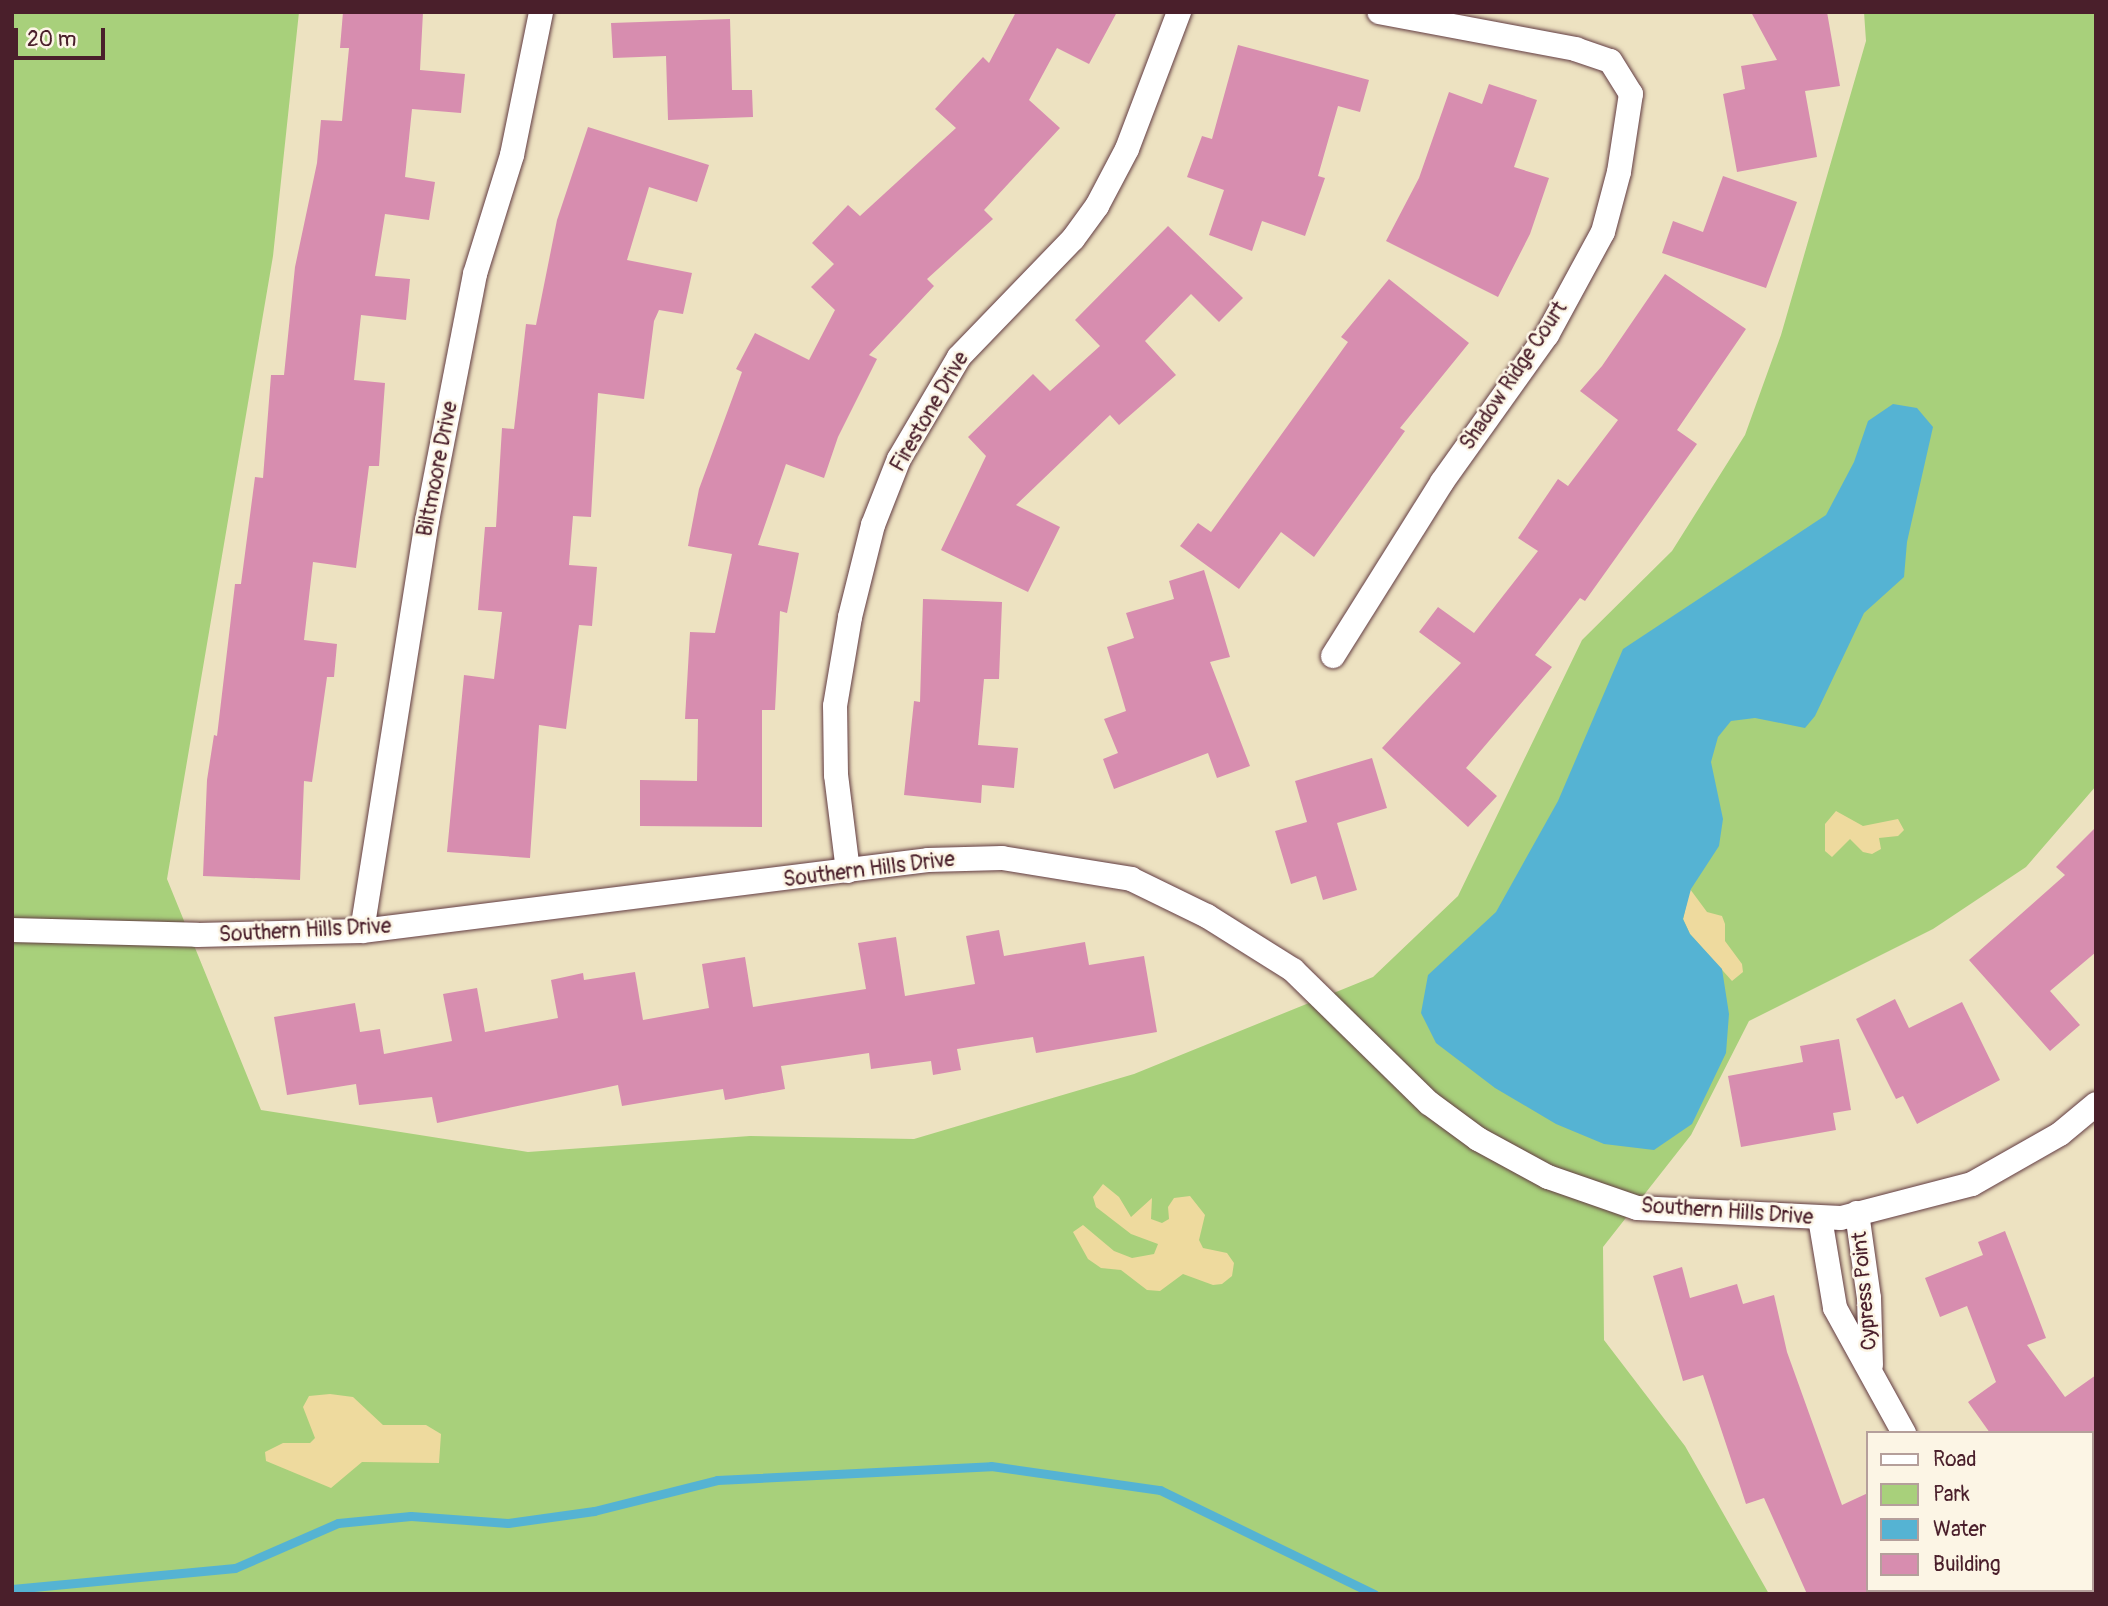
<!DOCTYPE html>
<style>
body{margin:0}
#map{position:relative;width:2108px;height:1606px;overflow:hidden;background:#ede2c1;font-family:Pangolin,sans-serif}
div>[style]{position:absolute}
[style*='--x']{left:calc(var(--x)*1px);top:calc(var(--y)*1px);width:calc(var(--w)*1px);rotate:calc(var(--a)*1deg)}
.green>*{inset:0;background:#a8d07b}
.sand>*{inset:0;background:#eeda9e}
.water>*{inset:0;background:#55b3d3}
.stream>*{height:9px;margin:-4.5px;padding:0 4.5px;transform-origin:4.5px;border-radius:4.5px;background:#55b3d3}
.building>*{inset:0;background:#d78daf}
.roads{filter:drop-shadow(0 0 2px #623c42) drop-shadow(0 0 2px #623c42)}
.street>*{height:24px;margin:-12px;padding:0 12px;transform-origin:12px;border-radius:12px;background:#fff}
span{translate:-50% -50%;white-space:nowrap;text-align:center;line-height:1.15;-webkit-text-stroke:5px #fcf5e5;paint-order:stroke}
.street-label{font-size:21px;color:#4a1f2b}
.frame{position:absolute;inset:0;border:14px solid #4a1f2b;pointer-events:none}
.legend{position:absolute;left:1866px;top:1431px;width:228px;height:161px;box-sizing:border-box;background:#fcf5e5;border:2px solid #b59f9b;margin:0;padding:9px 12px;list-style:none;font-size:21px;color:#4a1f2b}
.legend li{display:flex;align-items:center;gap:14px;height:35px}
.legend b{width:35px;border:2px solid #b59f9b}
.scale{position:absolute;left:14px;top:28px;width:91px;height:32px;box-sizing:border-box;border:4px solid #4a1f2b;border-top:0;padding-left:9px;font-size:21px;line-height:24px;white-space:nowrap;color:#4a1f2b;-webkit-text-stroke:5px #fcf5e5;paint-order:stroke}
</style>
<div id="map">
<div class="green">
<i style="clip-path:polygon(12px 12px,299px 12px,273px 256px,167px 879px,261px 1110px,528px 1152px,750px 1136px,914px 1139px,1134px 1074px,1373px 977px,1458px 896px,1582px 640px,1672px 551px,1745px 435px,1781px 335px,1866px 41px,1864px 12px,2096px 12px,2096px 786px,2026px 867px,1933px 929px,1749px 1021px,1691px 1135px,1603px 1247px,1604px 1340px,1685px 1446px,1769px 1594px,12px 1594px)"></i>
</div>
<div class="sand">
<i style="clip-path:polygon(1836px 811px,1863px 826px,1898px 819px,1904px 830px,1898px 836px,1879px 838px,1881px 849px,1872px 854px,1863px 852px,1850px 839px,1832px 857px,1825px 851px,1825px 824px)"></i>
<i style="clip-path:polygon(1690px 889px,1707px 912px,1722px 916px,1725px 924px,1725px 941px,1742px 964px,1743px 972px,1732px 981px,1690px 934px,1683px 919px)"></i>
<i style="clip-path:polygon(1103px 1184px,1119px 1197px,1131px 1217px,1152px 1198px,1151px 1219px,1162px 1223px,1169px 1219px,1168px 1207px,1174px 1198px,1190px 1196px,1205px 1215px,1199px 1240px,1203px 1248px,1227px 1253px,1234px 1263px,1232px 1276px,1222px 1284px,1213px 1285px,1183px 1274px,1160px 1291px,1147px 1290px,1121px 1270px,1101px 1268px,1088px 1259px,1073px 1232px,1083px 1225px,1114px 1251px,1132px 1258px,1154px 1254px,1158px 1244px,1131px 1234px,1096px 1207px,1093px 1197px)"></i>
<i style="clip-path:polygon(330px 1394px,353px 1397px,383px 1425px,426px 1425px,441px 1434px,439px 1463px,362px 1462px,331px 1488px,266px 1461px,265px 1452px,283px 1443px,310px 1443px,315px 1438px,303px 1407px,309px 1396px)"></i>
</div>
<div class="water">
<i style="clip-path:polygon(1893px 404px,1917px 408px,1933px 427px,1907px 542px,1904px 577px,1864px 613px,1815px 716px,1805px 728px,1755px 718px,1731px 721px,1718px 737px,1711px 762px,1723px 819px,1719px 846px,1691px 889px,1683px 919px,1690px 934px,1722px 969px,1729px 1014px,1726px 1053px,1692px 1124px,1654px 1150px,1604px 1144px,1556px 1124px,1495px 1088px,1436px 1043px,1421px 1013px,1428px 975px,1496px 912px,1558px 801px,1623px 649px,1826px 515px,1854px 462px,1868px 421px)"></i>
</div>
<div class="stream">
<i style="--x:12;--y:1589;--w:224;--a:-5.4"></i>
<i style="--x:235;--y:1568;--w:112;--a:-23.6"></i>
<i style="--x:338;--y:1523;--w:73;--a:-5.5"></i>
<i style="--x:411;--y:1516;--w:97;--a:4.1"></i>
<i style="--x:508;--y:1523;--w:87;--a:-7.9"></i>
<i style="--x:594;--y:1511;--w:127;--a:-14.1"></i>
<i style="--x:717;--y:1480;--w:274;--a:-2.9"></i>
<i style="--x:991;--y:1466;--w:171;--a:8.1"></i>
<i style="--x:1160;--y:1490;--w:238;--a:25.9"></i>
</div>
<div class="building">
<i style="clip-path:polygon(343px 12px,423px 12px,420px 70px,465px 74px,461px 113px,412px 109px,405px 177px,435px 182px,429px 220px,385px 214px,375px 276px,410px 279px,406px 320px,361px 315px,354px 380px,385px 383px,379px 466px,369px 466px,356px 568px,313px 562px,304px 640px,337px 644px,334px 677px,327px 677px,312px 782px,304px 781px,300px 880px,203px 876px,207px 780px,214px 735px,217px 736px,235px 584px,241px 584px,255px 477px,263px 478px,271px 375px,284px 375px,295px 267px,317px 163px,321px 120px,342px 121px,349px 48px,340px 48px)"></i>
<i style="clip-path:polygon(1016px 12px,1117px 12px,1089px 64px,1057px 48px,1029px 100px,1060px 128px,984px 210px,993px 219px,927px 279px,934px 286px,869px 355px,877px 359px,838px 437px,824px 478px,786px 464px,758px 545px,799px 553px,787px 613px,780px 611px,775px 710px,762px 710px,762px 827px,640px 826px,640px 780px,697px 781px,698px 719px,685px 719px,690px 632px,715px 633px,732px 554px,688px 546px,699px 489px,742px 372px,736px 369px,755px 333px,809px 360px,835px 310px,811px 287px,834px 264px,812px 243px,848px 205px,860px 216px,956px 128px,935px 109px,983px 57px,989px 63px)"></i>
<i style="clip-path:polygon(1751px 12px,1827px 12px,1840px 86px,1805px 91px,1817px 157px,1737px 172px,1723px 94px,1745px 89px,1741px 66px,1777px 60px)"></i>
<i style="clip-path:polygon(730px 19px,732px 90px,752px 90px,753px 117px,668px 120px,666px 56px,613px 58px,611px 23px)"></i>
<i style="clip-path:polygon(1238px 45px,1369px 80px,1360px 112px,1338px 106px,1318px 176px,1325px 178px,1305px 236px,1262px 221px,1252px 251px,1209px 235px,1224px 190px,1187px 177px,1202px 136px,1212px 139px)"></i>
<i style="clip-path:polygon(1489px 84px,1537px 100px,1514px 167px,1549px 178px,1530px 234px,1498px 297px,1386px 241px,1419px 178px,1449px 92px,1482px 104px)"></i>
<i style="clip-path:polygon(588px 127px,709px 165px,697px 202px,649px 187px,627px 260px,692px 273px,683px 314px,659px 310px,654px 321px,644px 399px,598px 393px,591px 517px,573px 516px,569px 565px,597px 567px,592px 626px,579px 625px,566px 729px,539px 725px,530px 858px,447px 852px,464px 675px,494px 679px,502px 612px,478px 610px,485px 527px,496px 527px,502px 428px,514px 429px,526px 324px,536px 325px,557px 220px)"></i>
<i style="clip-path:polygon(1723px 176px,1797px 202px,1766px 288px,1662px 253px,1673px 221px,1703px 232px)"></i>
<i style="clip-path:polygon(1168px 226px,1243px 298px,1219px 322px,1191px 294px,1145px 341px,1176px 375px,1119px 425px,1110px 415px,1016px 505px,1060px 527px,1028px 592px,941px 550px,986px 456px,968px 437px,1033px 374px,1050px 391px,1100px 346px,1075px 320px)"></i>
<i style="clip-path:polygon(1665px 274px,1746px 329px,1677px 430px,1697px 444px,1585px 601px,1580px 598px,1535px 655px,1552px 667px,1466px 768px,1497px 796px,1468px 827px,1382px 748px,1461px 663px,1419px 632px,1438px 607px,1474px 633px,1538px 551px,1518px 538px,1558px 479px,1568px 486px,1618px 420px,1580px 391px,1602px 366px)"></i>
<i style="clip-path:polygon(1389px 279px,1469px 343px,1400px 428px,1405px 431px,1314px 557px,1281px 532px,1239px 589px,1180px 546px,1198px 523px,1211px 532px,1348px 342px,1341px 337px)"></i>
<i style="clip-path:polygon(1204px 570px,1230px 657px,1210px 662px,1250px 766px,1217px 778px,1208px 753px,1114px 789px,1103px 759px,1118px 753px,1104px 719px,1126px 711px,1107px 647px,1134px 638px,1126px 613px,1174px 599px,1169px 581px)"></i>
<i style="clip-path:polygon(923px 599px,1002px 602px,999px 679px,984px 679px,978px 745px,1018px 748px,1014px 788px,982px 785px,981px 803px,904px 795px,914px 701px,920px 702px)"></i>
<i style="clip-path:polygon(1372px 758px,1387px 808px,1337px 823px,1357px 890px,1323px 900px,1316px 876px,1291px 884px,1275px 831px,1307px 822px,1295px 781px)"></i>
<i style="clip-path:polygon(2096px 827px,2096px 952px,2050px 991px,2080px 1025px,2050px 1051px,1969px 960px,2065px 875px,2056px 867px)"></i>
<i style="clip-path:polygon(999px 930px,1004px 956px,1085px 942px,1089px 965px,1144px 956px,1157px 1032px,1036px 1053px,1033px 1037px,957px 1049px,961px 1070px,933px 1075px,931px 1061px,871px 1069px,869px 1053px,781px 1066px,785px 1089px,725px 1100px,723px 1089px,622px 1106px,618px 1085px,437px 1123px,432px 1097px,359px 1105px,356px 1084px,287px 1095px,274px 1017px,355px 1003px,360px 1032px,380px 1029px,384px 1054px,452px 1041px,443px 994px,477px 988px,485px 1032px,558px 1018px,551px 980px,583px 973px,584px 980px,635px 972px,643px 1020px,709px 1008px,702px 964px,745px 957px,753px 1007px,866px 989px,858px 943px,896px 937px,905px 996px,975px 984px,966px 936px)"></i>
<i style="clip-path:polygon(1895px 999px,1909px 1028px,1962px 1002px,2000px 1080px,1917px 1124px,1903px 1096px,1896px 1099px,1856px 1019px)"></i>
<i style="clip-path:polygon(1839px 1039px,1851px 1110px,1833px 1113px,1836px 1130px,1741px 1147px,1728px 1076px,1803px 1062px,1800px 1046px)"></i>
<i style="clip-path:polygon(2005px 1231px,2046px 1338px,2027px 1345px,2065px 1397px,2096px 1375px,2096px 1433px,1990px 1433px,1968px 1402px,1996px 1382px,1967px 1306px,1940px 1317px,1925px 1278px,1983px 1255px,1978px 1242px)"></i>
<i style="clip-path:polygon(1682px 1267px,1690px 1298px,1737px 1284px,1743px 1304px,1774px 1295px,1787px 1352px,1842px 1505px,1868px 1493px,1868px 1594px,1807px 1594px,1764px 1498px,1746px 1504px,1703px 1375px,1683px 1381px,1653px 1276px)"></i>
</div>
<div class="roads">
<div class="street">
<i style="--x:1333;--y:656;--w:205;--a:-57.9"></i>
<i style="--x:1442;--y:482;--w:181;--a:-54.5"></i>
<i style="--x:1547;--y:335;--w:117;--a:-61.5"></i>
<i style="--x:1603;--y:232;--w:62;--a:-75.1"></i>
<i style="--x:1619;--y:172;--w:79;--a:-81.3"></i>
<i style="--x:1631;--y:94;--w:39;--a:-122"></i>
<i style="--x:1610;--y:61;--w:36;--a:-161"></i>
<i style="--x:1576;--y:49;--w:200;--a:-169.4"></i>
<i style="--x:848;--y:871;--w:97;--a:-97.1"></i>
<i style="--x:836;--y:775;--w:69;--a:-90.8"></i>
<i style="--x:835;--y:706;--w:90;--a:-80.4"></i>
<i style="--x:850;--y:617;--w:95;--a:-76"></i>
<i style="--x:873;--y:525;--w:71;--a:-68.5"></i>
<i style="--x:899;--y:459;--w:118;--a:-59.5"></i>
<i style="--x:959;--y:357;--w:164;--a:-46"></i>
<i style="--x:1073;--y:239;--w:41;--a:-54"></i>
<i style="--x:1097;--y:206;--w:64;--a:-62.2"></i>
<i style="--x:1127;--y:149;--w:147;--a:-69.2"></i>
<i style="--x:12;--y:930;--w:185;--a:1.5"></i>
<i style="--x:197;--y:935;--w:165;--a:-1.4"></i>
<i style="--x:362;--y:931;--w:570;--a:-7.15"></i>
<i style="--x:928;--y:860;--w:74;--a:-1.5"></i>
<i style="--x:1002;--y:858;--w:131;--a:9.2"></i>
<i style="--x:1131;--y:879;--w:85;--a:26"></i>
<i style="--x:1207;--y:916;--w:102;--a:32.1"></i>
<i style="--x:1293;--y:970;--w:190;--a:44.4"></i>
<i style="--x:1429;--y:1103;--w:61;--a:36.3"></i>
<i style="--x:1478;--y:1139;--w:80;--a:28.5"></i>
<i style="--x:1548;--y:1177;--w:94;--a:19.2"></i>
<i style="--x:1637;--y:1208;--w:204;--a:2.8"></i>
<i style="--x:1841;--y:1218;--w:135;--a:-14.5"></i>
<i style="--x:1972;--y:1184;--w:101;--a:-29.6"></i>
<i style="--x:2060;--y:1134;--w:47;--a:-39.8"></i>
<i style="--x:362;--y:931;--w:415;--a:-81"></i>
<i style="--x:427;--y:521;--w:252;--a:-79"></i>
<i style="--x:475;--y:274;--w:125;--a:-72.7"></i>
<i style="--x:512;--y:155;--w:146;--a:-78.5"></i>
<i style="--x:1857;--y:1213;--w:86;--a:82"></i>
<i style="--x:1869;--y:1298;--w:67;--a:88.3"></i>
<i style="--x:1820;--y:1218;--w:91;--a:80.5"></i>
<i style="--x:1835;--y:1308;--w:143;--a:61.1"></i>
<i style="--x:2025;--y:1590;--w:5;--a:53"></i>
</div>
</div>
<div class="street-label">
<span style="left:1514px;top:376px;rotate:-56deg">Shadow Ridge Court</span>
<span style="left:930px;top:412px;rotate:-60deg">Firestone Drive</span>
<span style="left:438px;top:469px;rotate:-79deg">Biltmoore Drive</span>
<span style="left:869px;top:870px;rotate:-7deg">Southern Hills Drive</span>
<span style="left:305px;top:931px;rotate:-3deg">Southern Hills Drive</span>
<span style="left:1727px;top:1212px;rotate:4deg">Southern Hills Drive</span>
<span style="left:1865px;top:1291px;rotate:-95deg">Cypress Point</span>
</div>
<div class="frame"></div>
<ul class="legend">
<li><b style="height:9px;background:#fff"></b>Road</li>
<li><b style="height:19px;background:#a8d07b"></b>Park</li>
<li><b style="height:19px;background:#55b3d3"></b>Water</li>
<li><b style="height:19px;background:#d78daf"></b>Building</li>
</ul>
<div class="scale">20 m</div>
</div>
